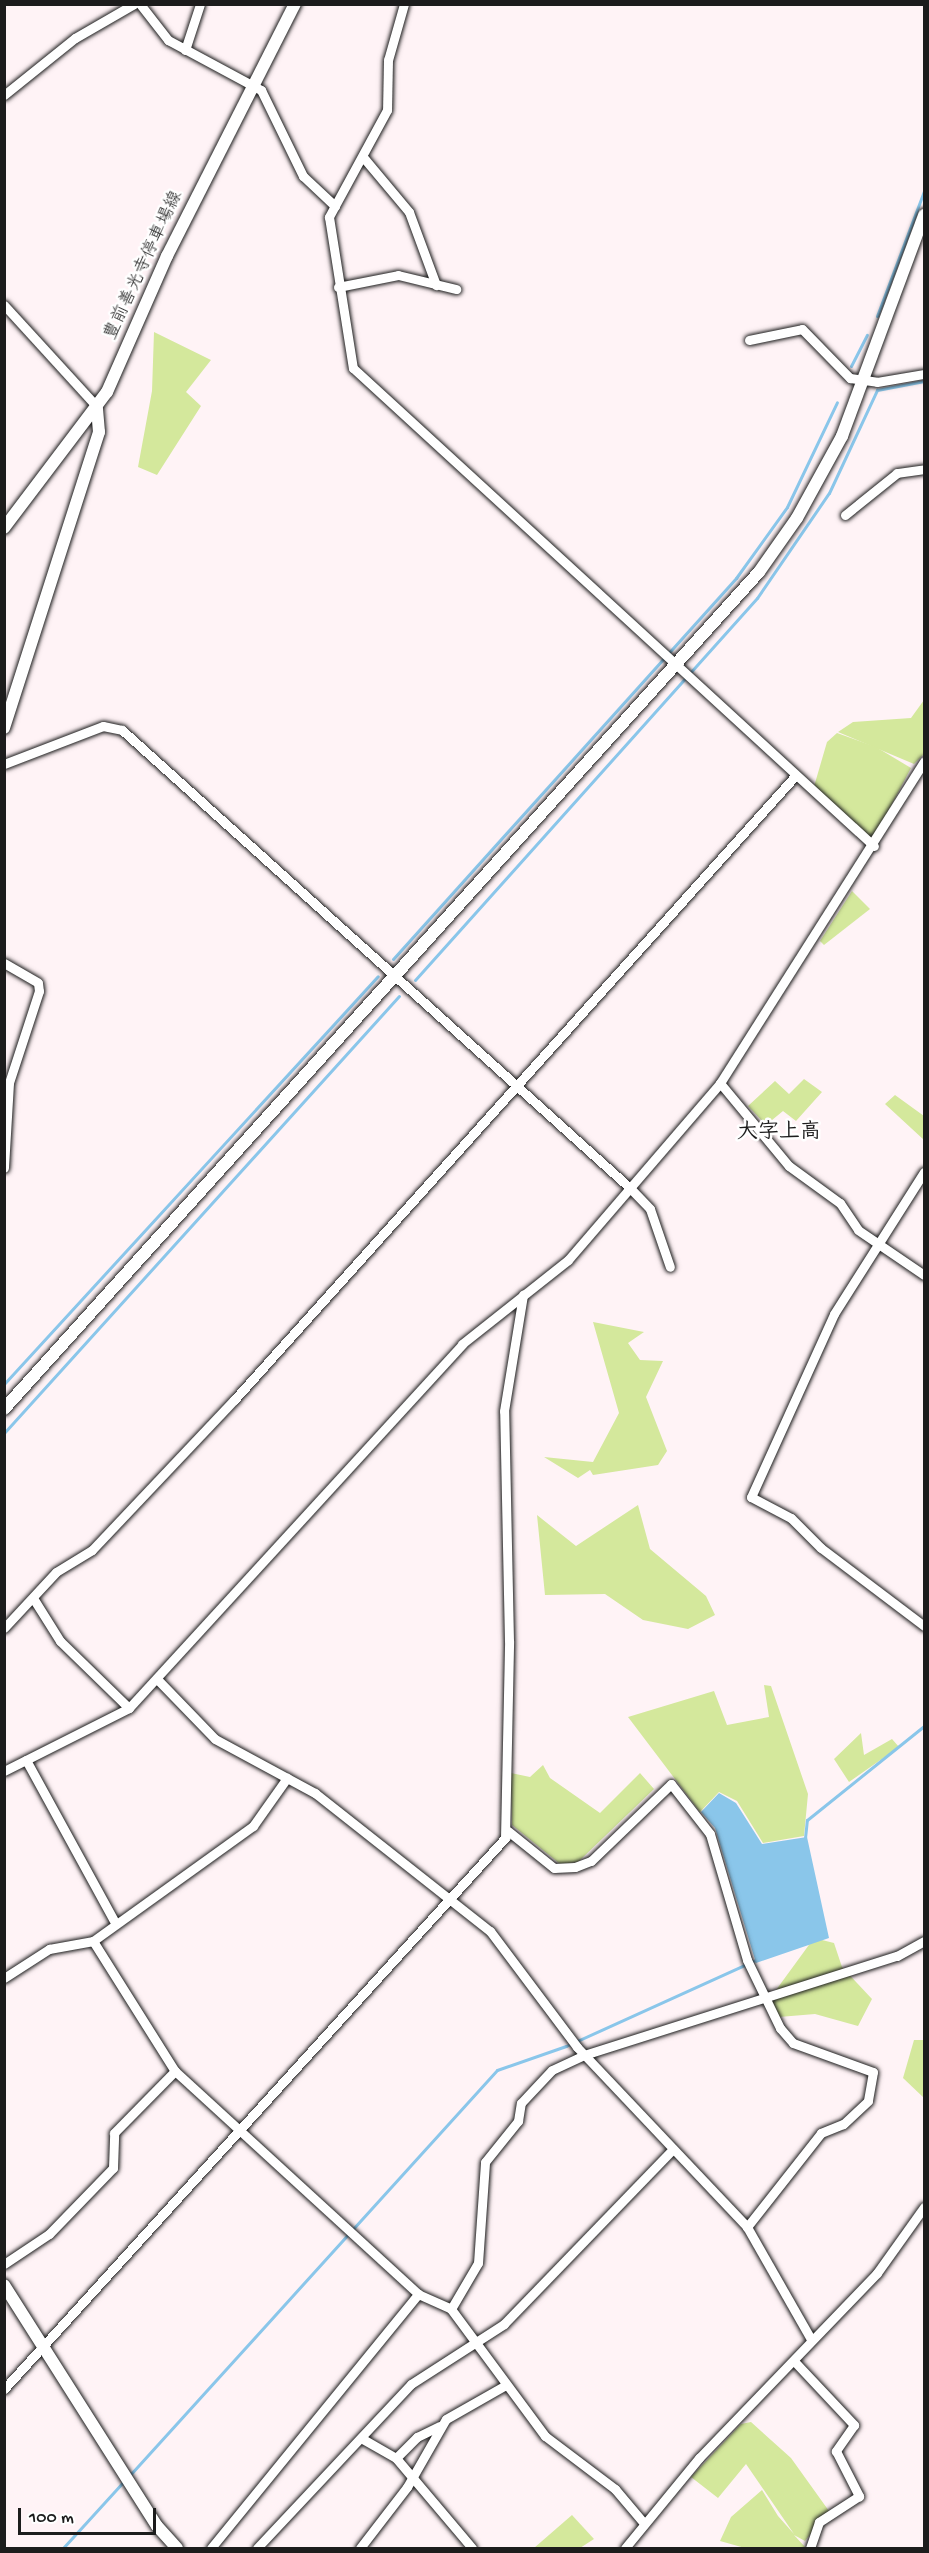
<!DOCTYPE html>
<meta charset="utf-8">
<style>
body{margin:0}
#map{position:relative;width:929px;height:2553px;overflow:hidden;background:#fff3f6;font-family:"Gochi Hand","Klee One",sans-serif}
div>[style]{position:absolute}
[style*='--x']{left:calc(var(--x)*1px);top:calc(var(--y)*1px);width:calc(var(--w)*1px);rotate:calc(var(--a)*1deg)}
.green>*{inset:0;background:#d4e89c}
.water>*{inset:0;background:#8ac6ea}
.stream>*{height:3px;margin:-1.5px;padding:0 1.5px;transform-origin:1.5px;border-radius:1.5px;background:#8ac6ea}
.roads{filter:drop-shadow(0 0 2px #1c1c1c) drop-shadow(0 0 2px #1c1c1c)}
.street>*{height:9px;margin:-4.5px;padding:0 4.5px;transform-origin:4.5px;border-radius:4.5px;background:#fff}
.secondary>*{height:12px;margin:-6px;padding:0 6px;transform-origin:6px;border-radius:6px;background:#fff}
span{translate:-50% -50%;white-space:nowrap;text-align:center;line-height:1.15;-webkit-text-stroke:5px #fff;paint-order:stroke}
.street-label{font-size:18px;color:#1c1c1c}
.quarter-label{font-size:21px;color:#1c1c1c;font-weight:700}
.frame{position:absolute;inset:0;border:6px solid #1c1c1c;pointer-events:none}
.scale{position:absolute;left:18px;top:2508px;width:138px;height:27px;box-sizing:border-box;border:3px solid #1c1c1c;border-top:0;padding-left:8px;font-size:18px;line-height:21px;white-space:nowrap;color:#1c1c1c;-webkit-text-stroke:4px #fff;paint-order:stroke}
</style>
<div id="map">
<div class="green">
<i style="clip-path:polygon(154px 332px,211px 360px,186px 392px,201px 406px,157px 475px,138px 467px,152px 391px)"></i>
<i style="clip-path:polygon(924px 700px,924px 754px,914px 764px,838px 732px,853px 722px,911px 718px)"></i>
<i style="clip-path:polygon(837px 733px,876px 747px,911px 768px,873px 840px,813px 790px,827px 742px)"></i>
<i style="clip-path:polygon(852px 891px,870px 909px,824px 945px,820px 941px)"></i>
<i style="clip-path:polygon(804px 1079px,822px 1092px,796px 1121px,783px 1111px,766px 1125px,748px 1106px,775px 1081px,789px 1094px)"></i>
<i style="clip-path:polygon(895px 1095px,924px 1116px,924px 1149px,924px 1140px,885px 1104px)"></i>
<i style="clip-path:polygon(593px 1322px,644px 1332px,628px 1343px,640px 1360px,663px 1361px,646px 1397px,667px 1451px,658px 1465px,593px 1475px,590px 1470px,578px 1478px,544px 1457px,593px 1462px,619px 1413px)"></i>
<i style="clip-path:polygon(638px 1505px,650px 1549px,706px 1596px,715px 1615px,688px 1629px,643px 1620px,605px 1594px,545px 1595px,537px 1515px,576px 1546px)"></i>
<i style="clip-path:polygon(764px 1685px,771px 1686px,808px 1794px,804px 1836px,763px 1843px,737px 1801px,719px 1792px,700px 1812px,628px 1717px,714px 1691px,727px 1725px,769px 1717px)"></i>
<i style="clip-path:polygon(861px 1733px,864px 1755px,892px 1739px,899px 1747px,849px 1782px,834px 1759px)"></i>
<i style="clip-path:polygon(543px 1765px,550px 1778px,600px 1813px,640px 1773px,654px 1789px,578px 1862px,560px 1864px,512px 1825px,511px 1773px,530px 1777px)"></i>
<i style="clip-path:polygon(814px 1938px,834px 1943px,842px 1967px,872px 1999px,858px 2026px,815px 2014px,779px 2017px,768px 2001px)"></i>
<i style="clip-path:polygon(914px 2040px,924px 2040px,924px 2098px,903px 2078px)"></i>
<i style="clip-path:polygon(751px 2422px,791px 2458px,829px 2511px,805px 2541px,794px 2535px,806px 2548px,745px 2548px,720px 2541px,731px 2517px,762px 2490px,778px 2516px,794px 2534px,746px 2464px,718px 2498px,691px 2477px,741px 2424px)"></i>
<i style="clip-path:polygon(572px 2515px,594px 2539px,580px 2548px,534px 2548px)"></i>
</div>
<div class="water">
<i style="clip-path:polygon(719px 1793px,736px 1803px,762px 1844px,807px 1837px,829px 1938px,756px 1963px,715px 1828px,701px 1812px)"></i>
</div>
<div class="stream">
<i style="--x:877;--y:316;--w:134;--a:-69.4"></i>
<i style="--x:851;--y:366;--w:35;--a:-63"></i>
<i style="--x:393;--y:959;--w:513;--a:-48"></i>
<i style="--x:736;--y:578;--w:87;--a:-54.3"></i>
<i style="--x:787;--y:507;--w:116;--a:-64.5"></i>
<i style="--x:415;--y:980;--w:513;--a:-48.16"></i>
<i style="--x:757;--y:598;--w:127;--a:-55.6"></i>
<i style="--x:829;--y:493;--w:114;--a:-65"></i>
<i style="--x:877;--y:390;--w:48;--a:-10.8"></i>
<i style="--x:4;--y:1384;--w:553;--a:-47.49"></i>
<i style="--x:4;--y:1433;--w:589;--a:-47.89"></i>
<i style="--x:805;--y:1838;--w:18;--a:-84"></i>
<i style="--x:807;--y:1820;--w:150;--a:-38.8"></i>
<i style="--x:129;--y:2476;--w:548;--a:-47.81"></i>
<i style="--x:497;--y:2070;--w:73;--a:-19.2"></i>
<i style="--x:566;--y:2046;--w:209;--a:-24.4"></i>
<i style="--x:63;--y:2548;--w:91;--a:-47.7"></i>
</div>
<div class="roads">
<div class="street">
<i style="--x:140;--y:4;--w:46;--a:52.1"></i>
<i style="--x:168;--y:40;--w:106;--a:28.3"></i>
<i style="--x:261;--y:90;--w:96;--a:64"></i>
<i style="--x:303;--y:176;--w:44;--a:43.2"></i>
<i style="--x:404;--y:4;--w:58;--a:105.9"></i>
<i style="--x:388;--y:60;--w:50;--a:91.1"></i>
<i style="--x:387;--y:110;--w:122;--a:118.5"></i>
<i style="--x:329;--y:217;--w:153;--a:81"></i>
<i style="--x:353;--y:368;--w:707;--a:42.54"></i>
<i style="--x:185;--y:50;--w:48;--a:-71.9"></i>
<i style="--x:4;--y:95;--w:91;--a:-38.8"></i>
<i style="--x:75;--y:38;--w:68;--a:-30"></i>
<i style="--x:363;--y:157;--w:72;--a:50.1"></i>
<i style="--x:409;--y:212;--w:78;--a:69.7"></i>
<i style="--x:338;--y:287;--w:61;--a:-11.3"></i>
<i style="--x:398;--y:275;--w:60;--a:13.6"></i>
<i style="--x:4;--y:305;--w:138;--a:47.6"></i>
<i style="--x:749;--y:340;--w:54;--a:-11.7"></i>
<i style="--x:802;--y:329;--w:69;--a:45.6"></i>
<i style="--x:850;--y:378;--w:27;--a:8"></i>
<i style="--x:877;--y:382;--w:48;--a:-9.7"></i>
<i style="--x:845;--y:515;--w:67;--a:-38.9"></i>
<i style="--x:897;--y:473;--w:27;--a:-8"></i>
<i style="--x:4;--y:764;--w:106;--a:-21"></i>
<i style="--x:103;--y:726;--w:19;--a:12"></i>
<i style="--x:122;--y:730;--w:684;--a:42.04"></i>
<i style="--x:630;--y:1188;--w:29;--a:46"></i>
<i style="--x:650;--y:1209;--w:61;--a:71"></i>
<i style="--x:4;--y:963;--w:39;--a:30"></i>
<i style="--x:38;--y:983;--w:8;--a:83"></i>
<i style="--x:39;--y:991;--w:97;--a:108.1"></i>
<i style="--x:9;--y:1083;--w:85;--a:93.4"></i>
<i style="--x:720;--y:1083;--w:108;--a:50.3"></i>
<i style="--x:789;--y:1166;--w:63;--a:36"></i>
<i style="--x:840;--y:1203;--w:32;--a:56"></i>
<i style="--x:858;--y:1230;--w:80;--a:34.3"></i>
<i style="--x:924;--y:1172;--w:168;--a:122.4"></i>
<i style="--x:834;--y:1314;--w:201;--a:114.4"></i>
<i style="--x:751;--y:1497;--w:45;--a:27.7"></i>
<i style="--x:791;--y:1518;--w:42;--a:45"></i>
<i style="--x:821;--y:1548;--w:129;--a:37.1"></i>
<i style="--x:33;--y:1598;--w:51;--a:57.9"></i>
<i style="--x:60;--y:1641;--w:96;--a:44.2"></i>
<i style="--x:4;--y:1628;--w:76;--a:-47.1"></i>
<i style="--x:56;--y:1572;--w:42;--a:-31.4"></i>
<i style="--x:92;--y:1550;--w:207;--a:-46.6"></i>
<i style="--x:234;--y:1400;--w:839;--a:-48.04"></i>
<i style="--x:157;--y:1679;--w:83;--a:46"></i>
<i style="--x:215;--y:1739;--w:114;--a:28.4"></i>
<i style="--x:315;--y:1793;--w:223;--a:38.3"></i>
<i style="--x:490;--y:1931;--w:145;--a:53.1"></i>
<i style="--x:577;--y:2047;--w:248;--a:46.6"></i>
<i style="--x:747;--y:2227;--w:129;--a:60.3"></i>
<i style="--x:26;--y:1760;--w:183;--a:61.3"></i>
<i style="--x:4;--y:1771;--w:140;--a:-26.7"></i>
<i style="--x:129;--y:1708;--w:493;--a:-47.5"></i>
<i style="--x:462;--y:1344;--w:135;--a:-38.4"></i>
<i style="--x:568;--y:1260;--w:233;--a:-49.3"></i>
<i style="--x:720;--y:1083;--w:381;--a:-57.6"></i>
<i style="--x:508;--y:1831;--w:59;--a:38.8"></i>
<i style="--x:554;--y:1868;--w:21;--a:-3"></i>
<i style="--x:575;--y:1867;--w:17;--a:-21"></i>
<i style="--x:591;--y:1861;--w:111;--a:-43.9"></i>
<i style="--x:671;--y:1784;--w:63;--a:52"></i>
<i style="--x:710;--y:1834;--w:131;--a:73.6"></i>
<i style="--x:747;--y:1960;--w:76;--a:64.1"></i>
<i style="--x:780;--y:2028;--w:20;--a:49"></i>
<i style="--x:793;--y:2043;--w:85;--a:19.9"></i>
<i style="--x:873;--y:2072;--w:29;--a:100"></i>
<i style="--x:868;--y:2101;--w:34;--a:137"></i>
<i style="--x:843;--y:2124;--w:24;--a:158"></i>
<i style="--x:821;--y:2133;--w:120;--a:128.2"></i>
<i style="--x:93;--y:1941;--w:154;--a:57.8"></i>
<i style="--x:175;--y:2071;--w:330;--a:42.5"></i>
<i style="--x:418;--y:2294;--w:36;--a:24"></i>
<i style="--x:451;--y:2309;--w:158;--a:53.5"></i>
<i style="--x:545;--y:2436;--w:88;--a:37.1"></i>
<i style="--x:615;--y:2489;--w:43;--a:49.7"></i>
<i style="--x:4;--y:1978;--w:54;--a:-32.8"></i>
<i style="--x:49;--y:1949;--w:45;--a:-10.3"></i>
<i style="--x:93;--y:1941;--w:197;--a:-35.7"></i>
<i style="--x:253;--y:1826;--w:59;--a:-54.7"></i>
<i style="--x:4;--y:2264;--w:54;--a:-33.7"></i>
<i style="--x:49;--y:2234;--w:92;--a:-45.9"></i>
<i style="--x:113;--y:2168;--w:35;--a:-88"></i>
<i style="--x:114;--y:2133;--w:87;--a:-45.5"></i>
<i style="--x:451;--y:2309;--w:53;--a:-59.6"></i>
<i style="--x:478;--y:2263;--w:101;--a:-86"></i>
<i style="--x:485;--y:2162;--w:53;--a:-51.2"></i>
<i style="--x:518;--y:2121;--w:18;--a:-81"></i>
<i style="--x:521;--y:2103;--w:45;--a:-46.8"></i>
<i style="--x:552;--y:2070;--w:35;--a:-25"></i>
<i style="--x:584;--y:2055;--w:328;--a:-17.6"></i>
<i style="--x:897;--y:1956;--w:31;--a:-29"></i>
<i style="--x:794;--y:2361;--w:88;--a:46.8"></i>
<i style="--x:854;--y:2425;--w:32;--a:125"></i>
<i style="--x:836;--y:2451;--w:51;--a:62.9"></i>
<i style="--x:859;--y:2496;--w:48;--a:147"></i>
<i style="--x:819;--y:2522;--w:28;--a:109"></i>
<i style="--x:4;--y:2389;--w:745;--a:-47.72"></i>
<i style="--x:505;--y:1838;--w:197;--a:-88.8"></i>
<i style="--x:509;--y:1641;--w:230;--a:-91.2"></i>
<i style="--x:504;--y:1411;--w:118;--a:-80.7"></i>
<i style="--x:361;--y:2438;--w:40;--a:29.7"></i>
<i style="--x:396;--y:2458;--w:118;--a:49.8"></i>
<i style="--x:396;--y:2458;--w:30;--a:-45"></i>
<i style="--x:417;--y:2437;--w:25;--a:-26"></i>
<i style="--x:211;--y:2548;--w:328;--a:-50.8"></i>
<i style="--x:257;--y:2548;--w:225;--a:-46.8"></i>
<i style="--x:411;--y:2384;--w:111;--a:-32.8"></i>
<i style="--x:504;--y:2324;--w:240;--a:-46"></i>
<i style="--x:360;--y:2548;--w:77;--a:-52.4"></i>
<i style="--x:407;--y:2487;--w:78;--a:-60.2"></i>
<i style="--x:446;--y:2419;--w:67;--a:-29.6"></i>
<i style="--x:625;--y:2548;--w:117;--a:-50.6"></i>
<i style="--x:699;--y:2458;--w:257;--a:-46.1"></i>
<i style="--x:877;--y:2273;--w:81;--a:-54.5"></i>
</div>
<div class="secondary">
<i style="--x:4;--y:528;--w:171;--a:-52.9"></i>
<i style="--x:107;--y:392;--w:149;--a:-66.2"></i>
<i style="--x:167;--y:256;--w:283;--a:-63.1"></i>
<i style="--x:4;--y:728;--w:311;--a:-72.2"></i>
<i style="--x:99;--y:432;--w:25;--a:-95"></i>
<i style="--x:4;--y:1409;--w:1127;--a:-47.95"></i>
<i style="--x:759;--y:572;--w:66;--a:-54.9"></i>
<i style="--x:797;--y:518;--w:94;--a:-61.2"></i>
<i style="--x:842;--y:436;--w:236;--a:-69.6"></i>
<i style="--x:4;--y:2285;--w:285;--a:57.6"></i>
<i style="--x:157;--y:2526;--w:30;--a:48"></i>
</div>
</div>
<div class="street-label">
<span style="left:145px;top:266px;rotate:-65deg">豊前善光寺停車場線</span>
</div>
<div class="quarter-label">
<span style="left:779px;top:1134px">大字上高</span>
</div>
<div class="frame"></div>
<div class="scale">100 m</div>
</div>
